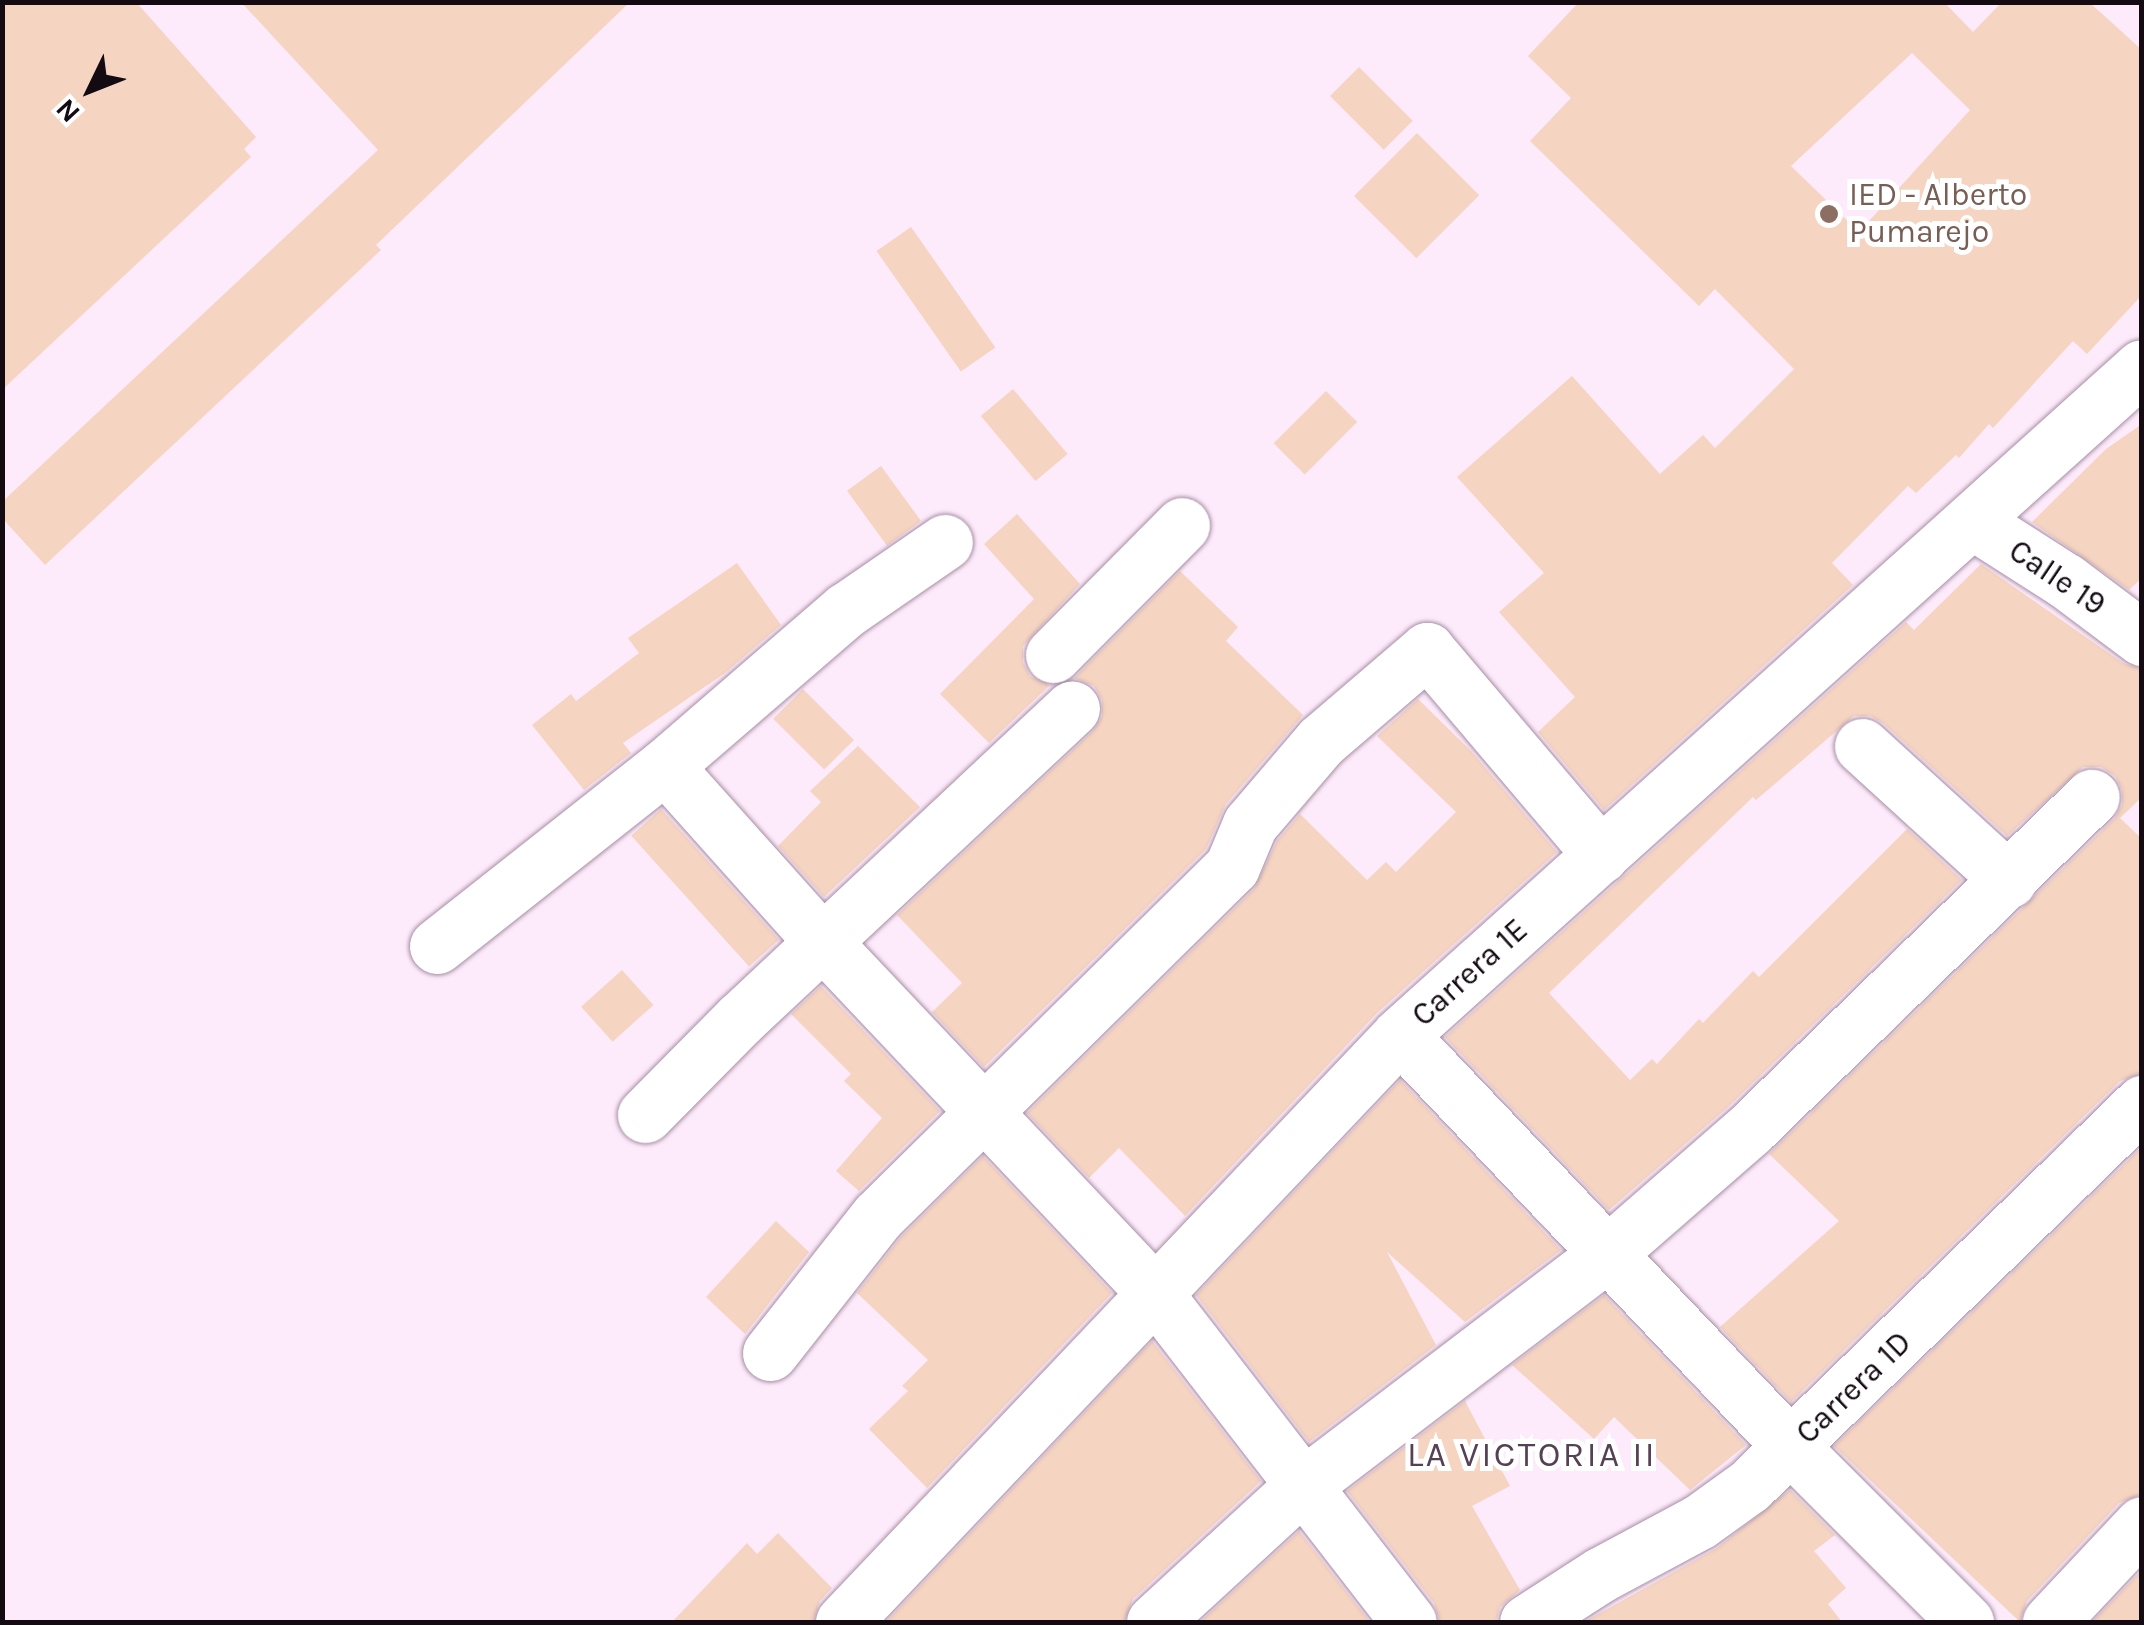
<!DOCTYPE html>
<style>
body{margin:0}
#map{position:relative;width:2144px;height:1625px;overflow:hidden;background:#fdebfb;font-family:Karla,sans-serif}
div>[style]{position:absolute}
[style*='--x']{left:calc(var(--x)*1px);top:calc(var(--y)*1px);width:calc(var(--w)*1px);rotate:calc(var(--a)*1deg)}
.building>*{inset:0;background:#f5d4c1;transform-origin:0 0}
.roads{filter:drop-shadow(0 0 2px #a88ea5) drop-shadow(0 0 2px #a88ea5)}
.minor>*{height:55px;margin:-27.5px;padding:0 27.5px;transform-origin:27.5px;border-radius:27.5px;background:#fff}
.dots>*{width:28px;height:28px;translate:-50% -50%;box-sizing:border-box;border:5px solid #fff;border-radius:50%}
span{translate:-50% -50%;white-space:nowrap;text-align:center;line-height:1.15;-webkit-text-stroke:10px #fff;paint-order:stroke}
.education-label{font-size:32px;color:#785e54}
.left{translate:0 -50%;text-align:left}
.street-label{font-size:32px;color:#130a12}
.neighbourhood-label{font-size:35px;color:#564054;letter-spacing:2.5px}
.frame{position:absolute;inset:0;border:5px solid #130a12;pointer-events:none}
.north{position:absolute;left:40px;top:40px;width:100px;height:100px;-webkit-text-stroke:8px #fff;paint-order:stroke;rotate:227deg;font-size:28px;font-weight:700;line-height:40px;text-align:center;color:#130a12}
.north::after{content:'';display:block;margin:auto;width:35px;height:45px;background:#130a12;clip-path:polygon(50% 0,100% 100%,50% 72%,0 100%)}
</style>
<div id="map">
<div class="building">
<i style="clip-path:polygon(2px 2px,136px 2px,256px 137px,244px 149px,251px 157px,2px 390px)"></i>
<i style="clip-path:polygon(241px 2px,630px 2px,376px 245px,381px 250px,45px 565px,2px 518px,2px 502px,378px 150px)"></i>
<i style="clip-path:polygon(evenodd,1579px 2px,1944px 2px,1973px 32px,2002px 2px,2089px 2px,2142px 50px,2142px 295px,2087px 354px,2073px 341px,1993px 428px,1989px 424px,1959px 458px,1956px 455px,1916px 493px,1908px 486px,1832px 563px,1853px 585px,1604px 810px,1538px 732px,1575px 697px,1499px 612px,1544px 573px,1457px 477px,1572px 376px,1660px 474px,1703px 435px,1715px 448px,1794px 369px,1715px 289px,1699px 306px,1530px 141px,1571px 98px,1528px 56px,1579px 2px,1912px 53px,1970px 110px,1859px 232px,1791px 166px,1912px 53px)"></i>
<i style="left:1359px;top:67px;width:76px;height:41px;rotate:45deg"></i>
<i style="left:1417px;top:133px;width:88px;height:89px;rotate:45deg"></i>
<i style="left:911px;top:227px;width:147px;height:42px;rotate:55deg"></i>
<i style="left:1013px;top:389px;width:85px;height:42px;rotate:50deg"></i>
<i style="left:1326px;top:391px;width:44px;height:74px;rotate:45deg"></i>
<i style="clip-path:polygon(2142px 424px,2142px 578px,2129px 590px,2032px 522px,2106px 449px)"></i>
<i style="left:881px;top:466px;width:68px;height:42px;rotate:54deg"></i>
<i style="clip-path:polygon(1017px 514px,1080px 584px,1023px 646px,1023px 662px,1030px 676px,1050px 685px,989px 743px,940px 694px,1034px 599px,984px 544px)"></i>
<i style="clip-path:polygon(737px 563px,781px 625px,725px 673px,623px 743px,631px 753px,584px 790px,532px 725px,571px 694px,576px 701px,639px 653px,628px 638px)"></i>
<i style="clip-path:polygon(1981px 564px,2123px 663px,2142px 669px,2142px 797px,2120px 818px,2142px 839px,2142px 1073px,2120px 1081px,1791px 1402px,1720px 1327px,1839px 1221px,1769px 1154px,2114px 819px,2122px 805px,2122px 790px,2115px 776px,2101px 767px,2083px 767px,2007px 836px,1883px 723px,1870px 716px,1854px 716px,1756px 800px,1753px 797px,1549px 993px,1630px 1080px,1652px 1059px,1657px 1064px,1699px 1019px,1703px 1023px,1753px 971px,1759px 977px,1907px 829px,1962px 880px,1728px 1107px,1609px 1210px,1445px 1037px,1906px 622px,1914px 630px)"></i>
<i style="clip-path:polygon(1180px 571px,1238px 627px,1226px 641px,1303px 715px,1226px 804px,1206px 849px,984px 1067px,932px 1012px,962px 983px,897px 915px,1093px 731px,1102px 716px,1102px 700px,1094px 686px,1074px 678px)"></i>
<i style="left:803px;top:689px;width:72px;height:42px;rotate:45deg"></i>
<i style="clip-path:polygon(1418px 699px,1471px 751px,1557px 852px,1377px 1013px,1185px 1216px,1119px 1148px,1089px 1178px,1027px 1113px,1254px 889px,1277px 841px,1300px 814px,1367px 880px,1386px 862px,1396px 872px,1456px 812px,1377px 736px)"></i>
<i style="clip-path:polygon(858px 746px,920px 807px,824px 897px,778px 846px,821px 802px,810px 791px)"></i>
<i style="left:661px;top:809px;width:176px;height:40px;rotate:48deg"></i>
<i style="left:622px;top:970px;width:47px;height:55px;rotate:48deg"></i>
<i style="clip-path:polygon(821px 986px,940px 1111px,859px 1191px,836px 1171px,882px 1118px,844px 1081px,851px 1074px,791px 1014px)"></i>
<i style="clip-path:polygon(1400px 1080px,1561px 1250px,1465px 1322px,1387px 1252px,1436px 1345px,1309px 1442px,1196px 1295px)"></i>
<i style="clip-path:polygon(2142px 1147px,2142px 1494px,2119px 1503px,2027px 1601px,2020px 1622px,1834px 1446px)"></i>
<i style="clip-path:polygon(983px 1156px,1112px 1293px,927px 1488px,869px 1429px,908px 1391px,902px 1386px,928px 1360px,857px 1293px,901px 1237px)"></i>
<i style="clip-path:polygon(776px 1221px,809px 1252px,745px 1334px,706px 1297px)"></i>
<i style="clip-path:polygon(1604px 1295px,1746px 1445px,1690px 1490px,1614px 1417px,1594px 1439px,1512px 1365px)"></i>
<i style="clip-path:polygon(1152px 1341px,1261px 1481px,1133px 1599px,1124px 1622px,886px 1622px)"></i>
<i style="clip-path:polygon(1465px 1401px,1510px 1486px,1472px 1506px,1520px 1590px,1500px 1607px,1496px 1622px,1440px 1622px,1434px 1603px,1347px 1491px)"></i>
<i style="clip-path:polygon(1790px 1490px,1835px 1535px,1814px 1551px,1846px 1588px,1828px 1604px,1842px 1622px,1584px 1622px,1717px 1548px)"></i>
<i style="clip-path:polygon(1299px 1531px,1370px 1622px,1200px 1622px)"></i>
<i style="clip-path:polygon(778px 1533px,832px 1588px,820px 1601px,813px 1622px,672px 1622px,747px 1543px,757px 1554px)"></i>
<i style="clip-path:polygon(2142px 1570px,2142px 1622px,2092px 1622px)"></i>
</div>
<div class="roads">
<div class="minor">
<i style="--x:1972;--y:521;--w:112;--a:32.6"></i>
<i style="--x:2066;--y:581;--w:95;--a:36.9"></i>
<i style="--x:1053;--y:655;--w:183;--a:-45.2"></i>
<i style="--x:1862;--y:746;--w:199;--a:42.4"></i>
<i style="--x:665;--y:766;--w:213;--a:48.2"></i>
<i style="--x:807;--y:925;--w:504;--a:46.61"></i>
<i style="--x:1153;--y:1291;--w:418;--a:52.3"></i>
<i style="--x:437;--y:946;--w:290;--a:-38.3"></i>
<i style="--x:665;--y:766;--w:239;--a:-40.8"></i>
<i style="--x:846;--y:610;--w:120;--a:-34.5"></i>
<i style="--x:1400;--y:1035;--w:569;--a:46.49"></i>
<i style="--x:1792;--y:1448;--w:246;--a:45"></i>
<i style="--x:645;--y:1115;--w:134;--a:-45.3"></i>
<i style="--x:739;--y:1020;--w:456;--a:-43.1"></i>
<i style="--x:770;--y:1353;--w:174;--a:-51.8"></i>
<i style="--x:878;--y:1216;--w:497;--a:-44.6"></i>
<i style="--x:1232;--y:867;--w:47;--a:-67.3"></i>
<i style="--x:1250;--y:824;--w:109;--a:-49.5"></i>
<i style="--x:1321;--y:741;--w:140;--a:-40.6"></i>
<i style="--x:1427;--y:650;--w:269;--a:49.7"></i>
<i style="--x:843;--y:1622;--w:809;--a:-46.5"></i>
<i style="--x:1400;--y:1035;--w:998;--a:-42"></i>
<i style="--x:1154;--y:1622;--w:200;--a:-42.6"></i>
<i style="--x:1301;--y:1487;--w:386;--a:-37.3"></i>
<i style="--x:1608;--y:1253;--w:187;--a:-41.1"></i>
<i style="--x:1749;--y:1130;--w:478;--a:-44.2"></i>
<i style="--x:1527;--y:1622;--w:87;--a:-32.8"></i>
<i style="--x:1600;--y:1575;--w:112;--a:-28.2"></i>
<i style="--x:1699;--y:1522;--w:62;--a:-35.8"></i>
<i style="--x:1749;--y:1486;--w:549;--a:-44.26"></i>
<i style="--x:2050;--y:1622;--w:134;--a:-46.8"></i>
</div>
</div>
<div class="dots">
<i style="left:1829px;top:214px;background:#8d6e63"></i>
</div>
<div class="education-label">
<span class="left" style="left:1849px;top:214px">IED - Alberto<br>Pumarejo</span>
</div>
<div class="street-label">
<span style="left:2057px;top:578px;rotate:34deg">Calle 19</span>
<span style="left:1470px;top:973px;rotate:-42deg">Carrera 1E</span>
<span style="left:1854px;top:1388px;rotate:-44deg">Carrera 1D</span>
</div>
<div class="neighbourhood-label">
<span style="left:1532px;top:1455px">LA VICTORIA II</span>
</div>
<div class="frame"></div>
<div class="north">N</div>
</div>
